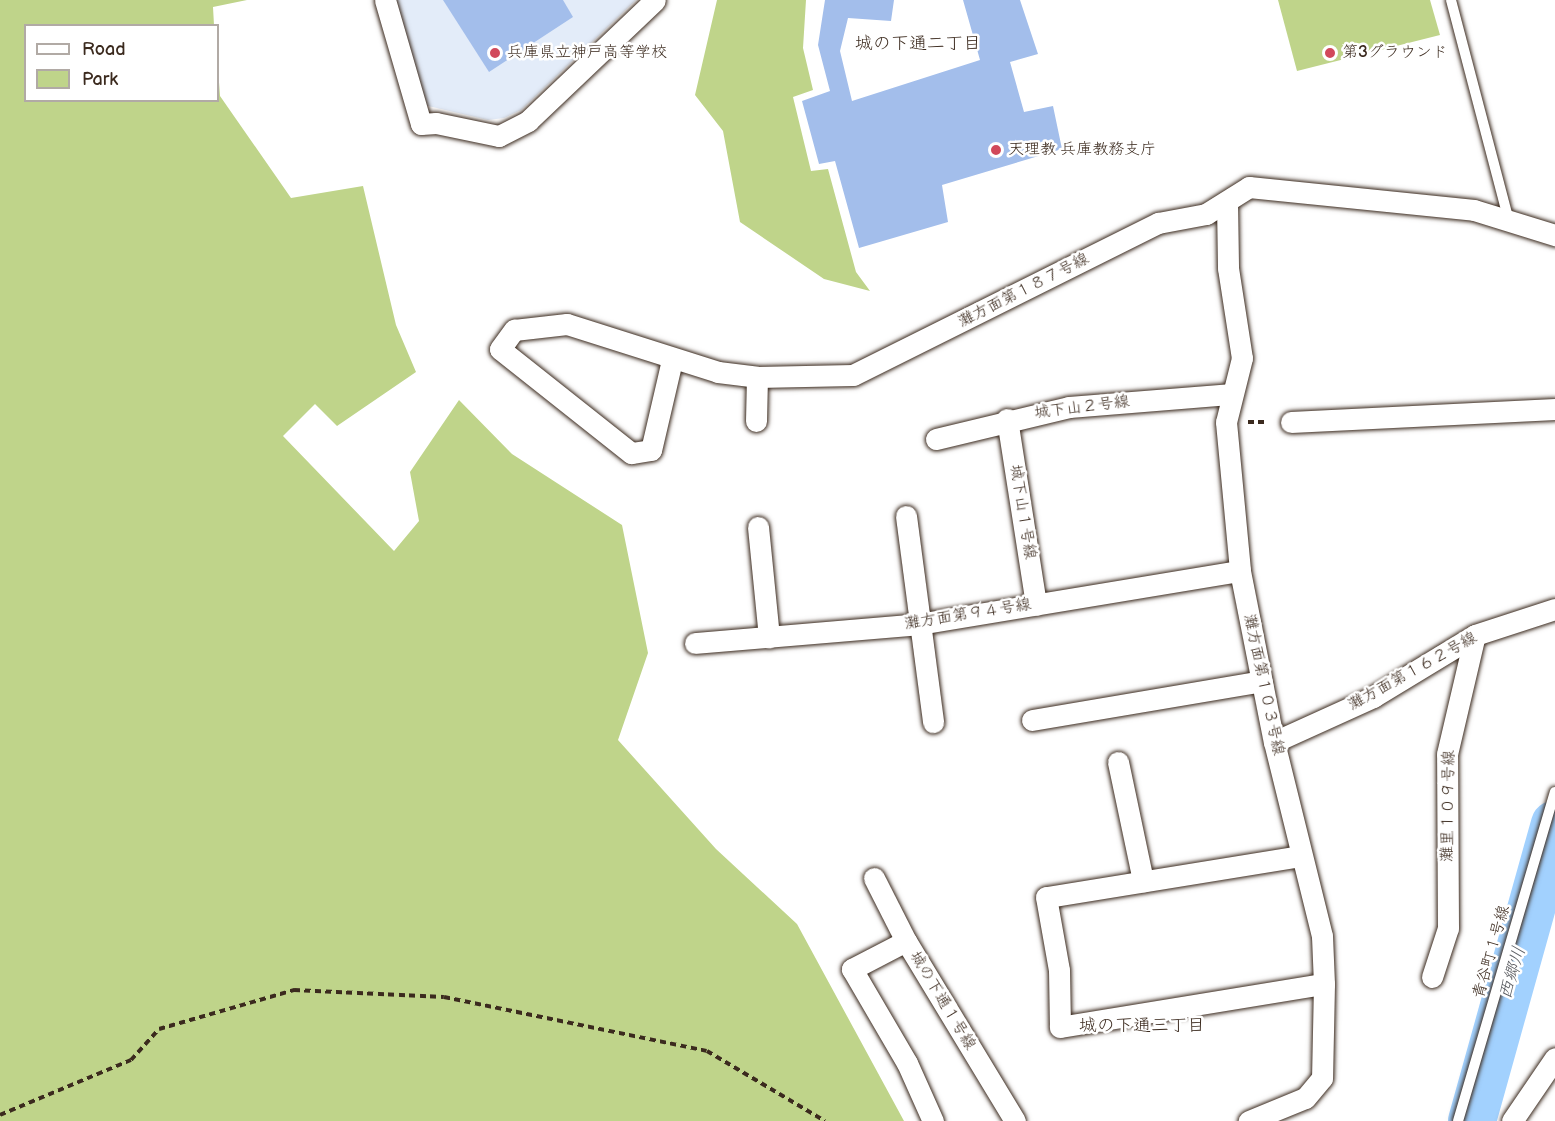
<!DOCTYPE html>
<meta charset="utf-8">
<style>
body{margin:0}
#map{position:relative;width:1555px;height:1121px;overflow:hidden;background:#fff;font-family:"Balsamiq Sans","Klee One",sans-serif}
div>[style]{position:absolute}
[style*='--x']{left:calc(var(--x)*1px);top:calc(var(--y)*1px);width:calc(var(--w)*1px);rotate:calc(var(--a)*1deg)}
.built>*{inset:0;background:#e3ecf9}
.green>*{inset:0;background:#bfd48a}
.river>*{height:48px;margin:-24px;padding:0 24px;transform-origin:24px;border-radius:24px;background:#a2d1fe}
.building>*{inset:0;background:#a3beeb}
.path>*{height:4px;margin-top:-2px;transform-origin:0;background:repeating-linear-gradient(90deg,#3b2a1e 0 6px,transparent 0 10.5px)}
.roads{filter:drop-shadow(0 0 2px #3b2a1e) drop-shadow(0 0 2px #3b2a1e)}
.lane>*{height:10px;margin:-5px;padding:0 5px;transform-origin:5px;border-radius:5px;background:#fff}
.street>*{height:21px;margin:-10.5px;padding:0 10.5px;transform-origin:10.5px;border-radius:10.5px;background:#fff}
.dots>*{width:16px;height:16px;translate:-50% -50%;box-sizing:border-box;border:3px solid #fff;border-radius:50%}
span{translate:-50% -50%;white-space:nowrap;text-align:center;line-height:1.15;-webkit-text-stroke:5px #fff;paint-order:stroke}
.poi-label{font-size:16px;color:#3b2a1e}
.left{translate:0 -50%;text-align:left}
.street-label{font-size:16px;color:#3b2a1e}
.neighbourhood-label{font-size:18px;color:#3b2a1e}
.water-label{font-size:18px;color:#5a5c61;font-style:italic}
.legend{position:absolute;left:24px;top:24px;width:195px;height:78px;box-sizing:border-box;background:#fff;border:2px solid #b1aaa5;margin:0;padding:8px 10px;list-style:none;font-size:18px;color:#3b2a1e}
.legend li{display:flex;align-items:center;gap:12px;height:30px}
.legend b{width:30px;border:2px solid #b1aaa5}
</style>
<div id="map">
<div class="built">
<i style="clip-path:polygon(396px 0,636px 0,521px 110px,504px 118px,488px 120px,424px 105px)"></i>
</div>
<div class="green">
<i style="clip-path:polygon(0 0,247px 0,213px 7px,214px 25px,26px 26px,26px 100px,218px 100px,218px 68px,220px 96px,291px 198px,363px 186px,396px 325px,416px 372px,337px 426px,315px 404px,283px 436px,394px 551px,419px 521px,410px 472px,459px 400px,512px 454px,622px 525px,648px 653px,618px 740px,716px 849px,797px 924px,904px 1121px,0 1121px)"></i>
<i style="clip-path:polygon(717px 0,806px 0,803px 48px,813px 90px,793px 97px,811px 171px,828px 169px,856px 272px,870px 291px,824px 279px,740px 222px,723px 131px,695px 95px)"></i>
<i style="clip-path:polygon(1278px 0,1430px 0,1440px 35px,1297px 71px)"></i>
</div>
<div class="river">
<i style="--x:1472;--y:1121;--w:308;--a:-74.4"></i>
</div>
<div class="building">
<i style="clip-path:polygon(443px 0,563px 0,573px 17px,489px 72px)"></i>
<i style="clip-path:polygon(825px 0,894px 0,891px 21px,848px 18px,840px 51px,852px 101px,980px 60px,963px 0,1020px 0,1038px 54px,1010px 62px,1024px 112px,1053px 106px,1062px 149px,942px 185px,948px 222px,859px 248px,835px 161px,819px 164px,802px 101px,830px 91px,818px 45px)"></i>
</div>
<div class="path">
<i style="--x:1248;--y:422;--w:19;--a:0"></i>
<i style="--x:0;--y:1115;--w:142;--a:-22.8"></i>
<i style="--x:131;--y:1060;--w:42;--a:-47.9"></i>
<i style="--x:159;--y:1029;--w:141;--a:-16.1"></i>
<i style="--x:294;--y:990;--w:150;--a:2.7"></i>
<i style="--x:444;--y:997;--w:268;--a:11.6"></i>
<i style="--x:707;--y:1051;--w:137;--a:30.7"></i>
</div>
<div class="roads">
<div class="lane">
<i style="--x:1451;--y:0;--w:228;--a:75.3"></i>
<i style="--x:1458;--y:1121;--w:343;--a:-73.6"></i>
</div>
<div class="street">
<i style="--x:385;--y:0;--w:129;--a:73.8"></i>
<i style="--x:421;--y:124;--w:15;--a:-4"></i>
<i style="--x:436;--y:123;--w:64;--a:11.7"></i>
<i style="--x:499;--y:136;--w:33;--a:-27"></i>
<i style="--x:528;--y:121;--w:175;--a:-43.6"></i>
<i style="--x:1227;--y:202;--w:66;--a:89.1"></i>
<i style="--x:1228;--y:268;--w:91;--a:81.2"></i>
<i style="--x:1242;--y:358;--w:66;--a:104"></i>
<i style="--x:1226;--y:422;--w:150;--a:84.6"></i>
<i style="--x:1240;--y:571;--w:174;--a:78.8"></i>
<i style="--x:1274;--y:742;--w:200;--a:76.1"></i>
<i style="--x:1322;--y:936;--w:48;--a:87.6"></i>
<i style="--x:1324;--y:984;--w:94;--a:91.2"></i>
<i style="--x:1322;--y:1078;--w:26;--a:130"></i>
<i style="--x:1305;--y:1098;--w:61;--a:157.7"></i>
<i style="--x:672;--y:360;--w:92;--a:103.1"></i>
<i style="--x:651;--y:450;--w:20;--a:171"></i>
<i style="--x:631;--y:453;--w:167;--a:-141.6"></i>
<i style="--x:500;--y:349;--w:24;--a:-54"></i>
<i style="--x:514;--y:330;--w:53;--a:-6.5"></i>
<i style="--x:567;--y:324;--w:158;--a:17.6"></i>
<i style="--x:718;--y:372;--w:39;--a:7"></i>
<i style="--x:757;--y:377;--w:96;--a:-1.2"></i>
<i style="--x:853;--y:375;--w:341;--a:-26.5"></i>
<i style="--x:1158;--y:223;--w:49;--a:-10.6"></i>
<i style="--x:1206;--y:214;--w:51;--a:-32.1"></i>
<i style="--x:1249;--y:187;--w:226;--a:5.8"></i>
<i style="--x:1474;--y:210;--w:85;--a:17.2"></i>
<i style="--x:1007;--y:419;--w:188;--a:81.1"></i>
<i style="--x:756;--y:421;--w:44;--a:-88.7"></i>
<i style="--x:1291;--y:422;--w:264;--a:-2.8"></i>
<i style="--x:936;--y:439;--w:137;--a:-13.5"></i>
<i style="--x:1069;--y:407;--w:164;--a:-4.6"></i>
<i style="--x:906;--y:516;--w:208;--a:82.5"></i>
<i style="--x:758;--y:527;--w:111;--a:84.3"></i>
<i style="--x:695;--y:643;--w:225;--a:-4.8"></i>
<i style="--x:919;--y:624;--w:325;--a:-9.4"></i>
<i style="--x:1032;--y:720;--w:233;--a:-9.6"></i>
<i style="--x:1274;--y:742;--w:109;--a:-24.4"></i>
<i style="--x:1373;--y:697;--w:119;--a:-31.3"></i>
<i style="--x:1475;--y:635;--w:84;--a:-18"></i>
<i style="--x:1118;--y:762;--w:122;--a:78.1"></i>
<i style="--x:1300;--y:856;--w:257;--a:170.8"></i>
<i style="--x:1046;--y:897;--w:74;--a:79.9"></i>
<i style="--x:1059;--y:970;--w:57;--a:89"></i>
<i style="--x:1060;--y:1027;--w:267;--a:-9.3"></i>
<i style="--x:874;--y:878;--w:71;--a:63.1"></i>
<i style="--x:906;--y:941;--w:210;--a:58.8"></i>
<i style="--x:906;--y:941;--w:61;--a:152.6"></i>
<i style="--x:852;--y:969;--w:109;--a:59.7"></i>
<i style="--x:907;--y:1063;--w:64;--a:65.9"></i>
<i style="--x:1432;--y:977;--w:52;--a:-71.9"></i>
<i style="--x:1448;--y:928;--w:174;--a:-90.3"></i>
<i style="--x:1447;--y:754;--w:122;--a:-76.8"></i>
<i style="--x:1512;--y:1121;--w:76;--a:-55.7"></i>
</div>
</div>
<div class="dots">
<i style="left:495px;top:53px;background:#d1495b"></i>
<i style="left:1330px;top:53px;background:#d1495b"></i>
<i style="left:996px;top:150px;background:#d1495b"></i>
</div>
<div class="poi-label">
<span class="left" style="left:507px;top:53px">兵庫県立神戸高等学校</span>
<span class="left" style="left:1342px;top:53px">第3グラウンド</span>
<span class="left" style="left:1008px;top:150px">天理教 兵庫教務支庁</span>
</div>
<div class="street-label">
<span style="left:1024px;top:291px;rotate:-27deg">灘方面第１８７号線</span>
<span style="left:1082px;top:408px;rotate:-7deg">城下山２号線</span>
<span style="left:1022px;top:512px;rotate:81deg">城下山１号線</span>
<span style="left:968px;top:615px;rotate:-9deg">灘方面第９４号線</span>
<span style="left:1413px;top:672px;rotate:-29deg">灘方面第１６２号線</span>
<span style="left:1263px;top:685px;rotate:78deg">灘方面第１０３号線</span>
<span style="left:1449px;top:806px;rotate:-89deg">灘里１０９号線</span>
<span style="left:1492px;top:952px;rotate:-74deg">青谷町１号線</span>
<span style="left:942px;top:1001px;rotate:59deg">城の下通１号線</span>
</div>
<div class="neighbourhood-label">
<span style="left:918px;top:44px">城の下通二丁目</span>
<span style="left:1142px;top:1026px">城の下通三丁目</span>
</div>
<div class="water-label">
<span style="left:1513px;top:973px;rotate:-74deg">西郷川</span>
</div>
<ul class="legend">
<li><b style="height:8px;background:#fff"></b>Road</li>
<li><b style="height:16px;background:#bfd48a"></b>Park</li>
</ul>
</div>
